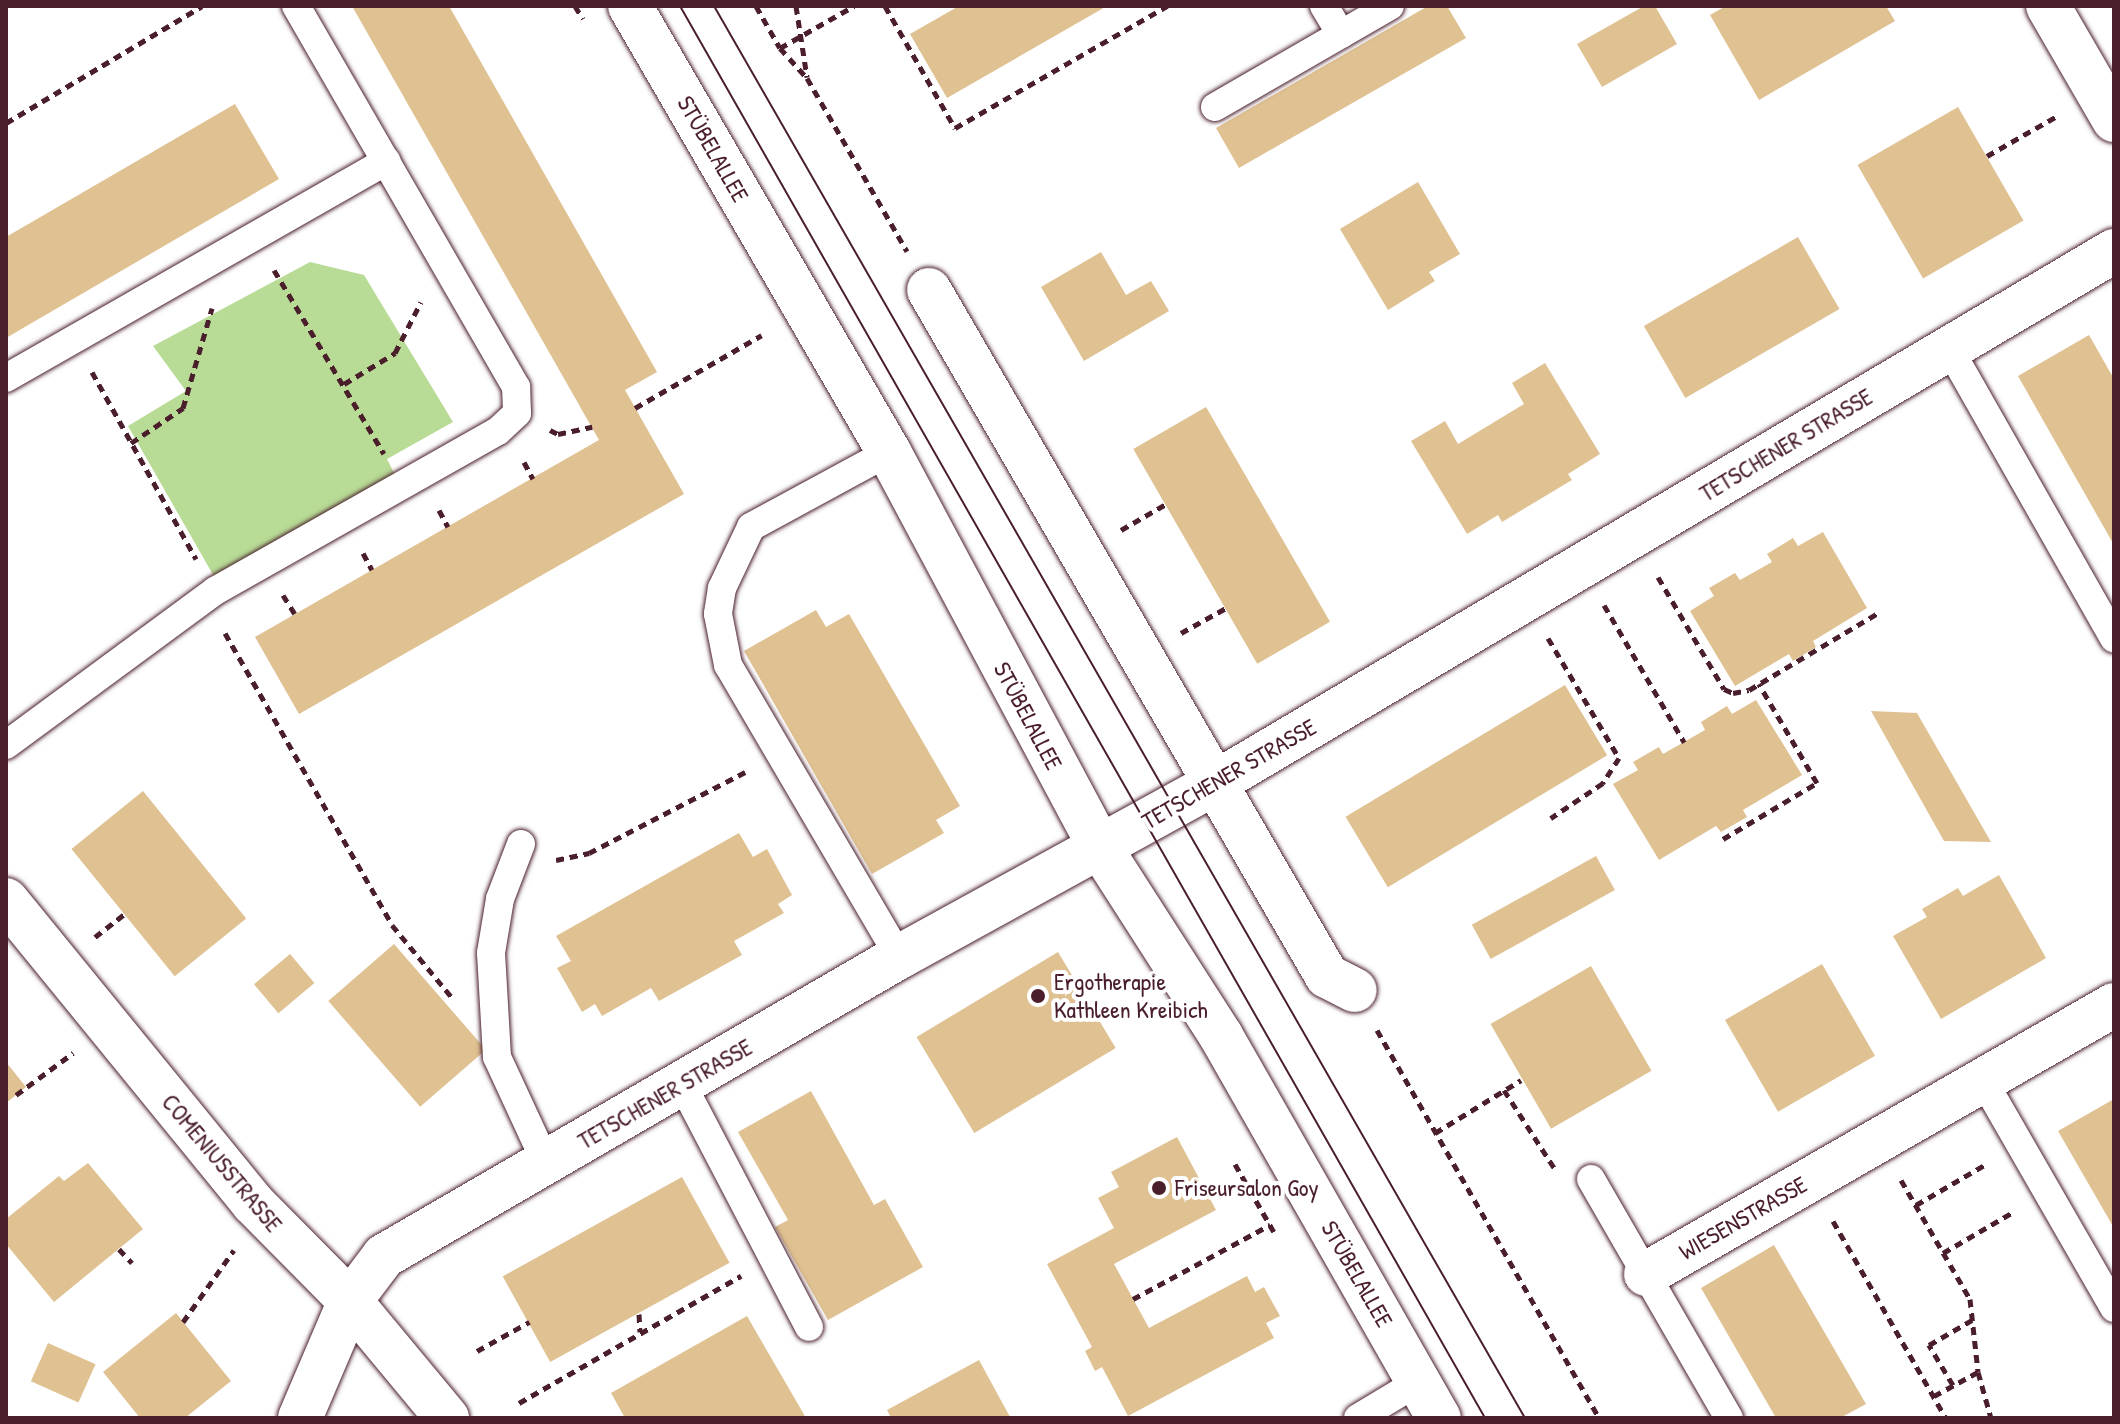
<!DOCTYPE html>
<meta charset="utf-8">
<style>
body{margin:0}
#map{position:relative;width:2120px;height:1424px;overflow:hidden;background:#fff;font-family:"Patrick Hand",sans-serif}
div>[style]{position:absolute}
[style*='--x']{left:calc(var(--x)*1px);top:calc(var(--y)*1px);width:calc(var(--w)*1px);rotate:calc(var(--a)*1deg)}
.green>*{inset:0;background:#b8db96}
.building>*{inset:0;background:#dfc192;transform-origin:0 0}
.path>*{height:5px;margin-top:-2.5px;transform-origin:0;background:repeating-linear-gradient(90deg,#4a1f2b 0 8px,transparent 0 14px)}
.roads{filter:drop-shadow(0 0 2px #4a1f2b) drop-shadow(0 0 2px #4a1f2b)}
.lane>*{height:28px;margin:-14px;padding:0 14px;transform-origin:14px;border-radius:14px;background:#fff}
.street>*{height:44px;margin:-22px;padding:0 22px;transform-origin:22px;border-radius:22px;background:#fff}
.secondary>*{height:44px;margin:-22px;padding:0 22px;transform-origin:22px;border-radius:22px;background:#fff}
.tram>*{height:2px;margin:-1px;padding:0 1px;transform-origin:1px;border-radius:1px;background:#4a1f2b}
.dots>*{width:22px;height:22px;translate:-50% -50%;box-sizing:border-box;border:4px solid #fff;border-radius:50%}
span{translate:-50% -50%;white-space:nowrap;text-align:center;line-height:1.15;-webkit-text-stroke:8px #fff;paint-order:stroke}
.street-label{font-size:24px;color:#4a1f2b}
.poi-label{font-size:24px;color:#4a1f2b}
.left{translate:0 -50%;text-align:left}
.frame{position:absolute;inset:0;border:8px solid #4a1f2b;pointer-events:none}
</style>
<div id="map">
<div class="green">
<i style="clip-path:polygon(310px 262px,364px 275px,453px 422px,387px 459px,395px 475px,216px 580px,128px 426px,186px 391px,153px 346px)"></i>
</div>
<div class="building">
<i style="clip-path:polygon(352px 6px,449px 6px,657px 372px,625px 390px,684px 494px,299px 714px,255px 637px,599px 440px)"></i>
<i style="clip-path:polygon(959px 6px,1107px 6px,947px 98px,910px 34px)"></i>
<i style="clip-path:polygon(1428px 6px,1447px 6px,1466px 38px,1239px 168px,1216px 128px)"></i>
<i style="clip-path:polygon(1644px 6px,1655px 6px,1677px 44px,1602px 87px,1577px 44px)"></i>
<i style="clip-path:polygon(1726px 6px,1886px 6px,1895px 21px,1759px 100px,1710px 15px)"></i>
<i style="clip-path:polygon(235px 104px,279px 179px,6px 338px,6px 237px)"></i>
<i style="left:1958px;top:107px;width:131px;height:116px;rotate:60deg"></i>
<i style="clip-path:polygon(1418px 182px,1460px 254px,1429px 272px,1435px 281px,1388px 310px,1340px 229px)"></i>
<i style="left:1798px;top:237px;width:83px;height:178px;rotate:60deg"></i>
<i style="clip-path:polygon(1101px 252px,1126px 295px,1151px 281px,1169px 311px,1084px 361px,1041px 287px)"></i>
<i style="clip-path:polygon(2089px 335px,2114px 379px,2114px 545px,2018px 376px)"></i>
<i style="clip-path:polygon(1545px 363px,1600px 454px,1568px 474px,1572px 480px,1502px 522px,1498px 515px,1467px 534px,1411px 441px,1445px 421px,1458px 444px,1524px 404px,1512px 383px)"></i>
<i style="left:1206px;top:407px;width:248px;height:84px;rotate:60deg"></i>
<i style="clip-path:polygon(1823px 532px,1867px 608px,1813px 641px,1816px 647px,1793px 661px,1789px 654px,1735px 686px,1690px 611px,1714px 596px,1709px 588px,1735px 573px,1740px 580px,1772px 562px,1767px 554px,1793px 538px,1798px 546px)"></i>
<i style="clip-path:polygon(816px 610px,826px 627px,849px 614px,960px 806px,936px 820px,944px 833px,872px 874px,744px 651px)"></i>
<i style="left:1565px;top:685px;width:82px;height:256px;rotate:59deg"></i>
<i style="clip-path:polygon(1756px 700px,1802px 775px,1743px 810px,1747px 817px,1721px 832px,1716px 826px,1659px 860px,1613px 784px,1638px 770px,1633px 762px,1659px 747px,1663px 754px,1705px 730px,1701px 722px,1727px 706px,1732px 714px)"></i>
<i style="clip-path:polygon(1871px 711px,1917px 713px,1991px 842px,1944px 841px)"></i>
<i style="left:143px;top:791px;width:164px;height:92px;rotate:51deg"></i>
<i style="clip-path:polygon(739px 833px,753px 857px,767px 849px,792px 895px,778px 904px,784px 913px,734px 941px,742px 955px,659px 1001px,651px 988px,602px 1016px,595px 1004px,582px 1012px,557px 968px,571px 961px,556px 936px)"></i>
<i style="left:1596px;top:856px;width:39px;height:142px;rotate:61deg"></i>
<i style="clip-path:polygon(1999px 875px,2046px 958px,1941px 1019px,1893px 936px,1927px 917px,1922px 909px,1958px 888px,1963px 896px)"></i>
<i style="left:394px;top:944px;width:140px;height:87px;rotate:49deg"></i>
<i style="left:1058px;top:952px;width:112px;height:165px;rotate:59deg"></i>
<i style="left:290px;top:954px;width:38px;height:47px;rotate:50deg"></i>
<i style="left:1822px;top:964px;width:106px;height:112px;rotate:60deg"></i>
<i style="left:1591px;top:966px;width:121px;height:116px;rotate:60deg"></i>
<i style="clip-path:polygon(6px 1062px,26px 1087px,6px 1103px)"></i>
<i style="clip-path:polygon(811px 1091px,874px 1205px,885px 1199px,923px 1267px,828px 1320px,775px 1227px,788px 1220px,738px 1132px)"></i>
<i style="clip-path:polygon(2114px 1099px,2114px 1228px,2058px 1131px)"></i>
<i style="clip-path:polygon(1177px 1137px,1216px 1210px,1114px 1264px,1149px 1328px,1247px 1276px,1255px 1292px,1264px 1287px,1280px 1316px,1266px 1323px,1274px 1338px,1128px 1416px,1102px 1367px,1095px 1371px,1085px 1351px,1092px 1347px,1047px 1264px,1114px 1228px,1098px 1198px,1119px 1187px,1111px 1172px)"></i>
<i style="clip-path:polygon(88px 1163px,143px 1229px,54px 1302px,6px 1244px,6px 1219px,59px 1176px,64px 1181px)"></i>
<i style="left:682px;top:1177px;width:98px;height:205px;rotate:61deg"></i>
<i style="clip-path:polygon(1774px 1245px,1866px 1404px,1840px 1418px,1776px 1418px,1701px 1288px)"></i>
<i style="clip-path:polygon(176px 1313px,231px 1381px,185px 1418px,140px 1418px,103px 1372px)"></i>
<i style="clip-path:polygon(747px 1316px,806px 1418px,625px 1418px,611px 1393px)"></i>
<i style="left:48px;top:1343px;width:52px;height:42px;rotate:24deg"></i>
<i style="clip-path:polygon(979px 1360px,1010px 1417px,891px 1418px,887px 1410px)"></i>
</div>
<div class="path">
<i style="--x:575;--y:6;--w:15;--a:58"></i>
<i style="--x:756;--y:6;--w:48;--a:60.3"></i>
<i style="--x:780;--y:48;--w:40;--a:48"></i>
<i style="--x:807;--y:78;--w:200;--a:60"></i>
<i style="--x:796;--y:6;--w:72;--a:81.2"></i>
<i style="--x:885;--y:6;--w:141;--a:60.2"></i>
<i style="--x:955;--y:128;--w:245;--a:-29.9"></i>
<i style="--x:780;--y:48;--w:85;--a:-29.6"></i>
<i style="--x:6;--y:123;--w:228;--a:-30.8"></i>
<i style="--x:1987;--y:156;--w:83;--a:-29.7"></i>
<i style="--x:274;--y:270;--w:214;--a:59.1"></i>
<i style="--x:92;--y:372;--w:214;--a:60.9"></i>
<i style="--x:344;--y:384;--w:60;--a:-31.3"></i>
<i style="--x:395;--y:353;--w:57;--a:-63"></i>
<i style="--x:635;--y:408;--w:146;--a:-29.9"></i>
<i style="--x:550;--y:430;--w:9;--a:27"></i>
<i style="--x:558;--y:434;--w:35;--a:-12"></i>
<i style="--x:131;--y:443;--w:63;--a:-33.9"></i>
<i style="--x:183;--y:408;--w:104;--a:-73.8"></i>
<i style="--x:524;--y:462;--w:19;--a:62"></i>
<i style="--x:439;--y:510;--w:19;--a:62"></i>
<i style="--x:1121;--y:530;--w:52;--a:-30"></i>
<i style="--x:363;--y:553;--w:19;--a:62"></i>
<i style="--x:1658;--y:577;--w:130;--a:59.5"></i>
<i style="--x:1724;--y:689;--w:10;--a:24"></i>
<i style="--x:1733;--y:693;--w:16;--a:-11"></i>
<i style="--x:1749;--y:690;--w:150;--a:-30.8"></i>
<i style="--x:283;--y:595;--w:22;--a:58"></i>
<i style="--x:1604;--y:605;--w:159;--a:59.7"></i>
<i style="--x:225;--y:633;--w:336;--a:60.2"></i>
<i style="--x:392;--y:925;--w:97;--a:50.4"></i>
<i style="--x:1181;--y:633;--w:51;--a:-29.1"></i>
<i style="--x:1548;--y:638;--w:139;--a:59.4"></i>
<i style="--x:1619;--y:758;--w:30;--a:123"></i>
<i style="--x:1603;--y:783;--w:63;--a:146.1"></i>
<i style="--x:1723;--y:839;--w:109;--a:-30.8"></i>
<i style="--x:1817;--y:783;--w:115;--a:-120.4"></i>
<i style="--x:556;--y:860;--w:34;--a:-12"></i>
<i style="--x:589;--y:853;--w:176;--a:-27.4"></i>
<i style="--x:95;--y:937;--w:37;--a:-38"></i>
<i style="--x:1377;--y:1030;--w:447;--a:60.2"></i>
<i style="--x:1504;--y:1090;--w:94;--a:57.2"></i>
<i style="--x:16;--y:1095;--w:71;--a:-36.4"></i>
<i style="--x:1435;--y:1133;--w:101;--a:-31.6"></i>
<i style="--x:1235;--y:1164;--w:78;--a:60.2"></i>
<i style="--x:1901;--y:1180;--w:138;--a:59.9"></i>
<i style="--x:1970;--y:1299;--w:73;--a:83.7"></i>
<i style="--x:1978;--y:1372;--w:48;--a:74.2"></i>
<i style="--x:1916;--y:1205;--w:83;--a:-30.3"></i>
<i style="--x:1833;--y:1221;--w:227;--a:60.2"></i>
<i style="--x:119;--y:1249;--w:19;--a:47"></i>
<i style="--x:1943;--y:1253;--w:83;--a:-30.3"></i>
<i style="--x:1133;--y:1299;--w:156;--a:-28.4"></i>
<i style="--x:639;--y:1314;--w:18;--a:87"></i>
<i style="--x:183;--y:1322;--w:88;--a:-54.7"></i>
<i style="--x:477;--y:1351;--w:60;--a:-29.1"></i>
<i style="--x:1953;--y:1385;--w:47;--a:-121"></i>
<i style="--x:1929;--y:1345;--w:50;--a:-30.2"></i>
<i style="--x:1934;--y:1396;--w:50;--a:-28.6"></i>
<i style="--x:519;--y:1403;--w:256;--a:-29.8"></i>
</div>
<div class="roads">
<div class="lane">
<i style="--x:1324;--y:6;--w:33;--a:59"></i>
<i style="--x:1215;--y:107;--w:202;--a:-30"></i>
<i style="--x:1949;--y:348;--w:334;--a:60.4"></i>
<i style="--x:6;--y:378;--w:438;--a:-29.7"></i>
<i style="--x:889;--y:452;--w:157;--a:151.5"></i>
<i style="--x:751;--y:527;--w:68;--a:115.4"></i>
<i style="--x:722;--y:588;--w:26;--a:99"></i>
<i style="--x:718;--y:614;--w:52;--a:78.9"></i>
<i style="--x:728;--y:665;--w:338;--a:59.6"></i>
<i style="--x:6;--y:745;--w:260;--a:-36.4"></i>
<i style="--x:215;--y:591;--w:325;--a:-29.5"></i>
<i style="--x:498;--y:431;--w:26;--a:-43"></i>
<i style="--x:517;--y:413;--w:26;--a:-92"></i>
<i style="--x:516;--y:387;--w:440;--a:-120"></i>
<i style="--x:521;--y:844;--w:59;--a:110.9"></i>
<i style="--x:500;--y:899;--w:55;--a:99.5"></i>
<i style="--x:491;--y:953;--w:104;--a:86.7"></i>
<i style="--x:497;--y:1057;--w:117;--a:65.2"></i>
<i style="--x:1983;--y:1080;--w:263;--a:60.1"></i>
<i style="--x:682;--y:1084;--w:274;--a:62.4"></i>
<i style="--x:1591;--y:1179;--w:276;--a:60"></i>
<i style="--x:1358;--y:1418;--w:70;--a:-31"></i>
</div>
<div class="street">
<i style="--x:929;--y:290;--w:793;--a:59.88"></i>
<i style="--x:1327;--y:976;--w:31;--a:27"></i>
<i style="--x:6;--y:900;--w:391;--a:50.8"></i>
<i style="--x:253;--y:1203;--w:138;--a:45.3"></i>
<i style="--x:350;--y:1301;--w:152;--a:50.3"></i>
<i style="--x:1646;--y:1274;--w:540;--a:-29.89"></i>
<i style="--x:300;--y:1418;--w:127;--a:-66.9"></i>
<i style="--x:350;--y:1301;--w:56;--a:-52.9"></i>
<i style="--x:384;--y:1256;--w:596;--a:-30.14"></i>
<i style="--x:899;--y:957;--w:361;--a:-28.8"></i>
<i style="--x:1215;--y:783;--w:1045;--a:-30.62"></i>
</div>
<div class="secondary">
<i style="--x:630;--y:6;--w:516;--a:59.86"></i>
<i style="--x:889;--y:452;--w:450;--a:61.9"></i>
<i style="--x:1101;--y:849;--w:222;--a:57.3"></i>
<i style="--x:1221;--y:1036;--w:440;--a:60.3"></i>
<i style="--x:2048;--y:6;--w:132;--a:59.9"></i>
</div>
</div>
<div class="tram">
<i style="--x:680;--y:6;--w:1625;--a:60.31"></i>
<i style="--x:714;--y:6;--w:1628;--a:60.13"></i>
</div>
<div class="dots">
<i style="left:1038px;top:996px;background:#4a1f2b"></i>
<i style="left:1159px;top:1188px;background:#4a1f2b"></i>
</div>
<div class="street-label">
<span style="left:713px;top:149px;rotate:60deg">STÜBELALLEE</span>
<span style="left:1786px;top:445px;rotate:-31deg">TETSCHENER STRASSE</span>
<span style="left:1028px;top:716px;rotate:62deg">STÜBELALLEE</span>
<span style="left:1229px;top:774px;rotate:-30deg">TETSCHENER STRASSE</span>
<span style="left:665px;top:1094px;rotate:-30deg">TETSCHENER STRASSE</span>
<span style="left:222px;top:1163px;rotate:50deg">COMENIUSSTRASSE</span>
<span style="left:1743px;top:1218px;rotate:-30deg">WIESENSTRASSE</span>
<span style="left:1357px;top:1274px;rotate:60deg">STÜBELALLEE</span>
</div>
<div class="poi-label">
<span class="left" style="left:1054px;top:996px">Ergotherapie<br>Kathleen Kreibich</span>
<span class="left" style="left:1175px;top:1188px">Friseursalon Goy</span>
</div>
<div class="frame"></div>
</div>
